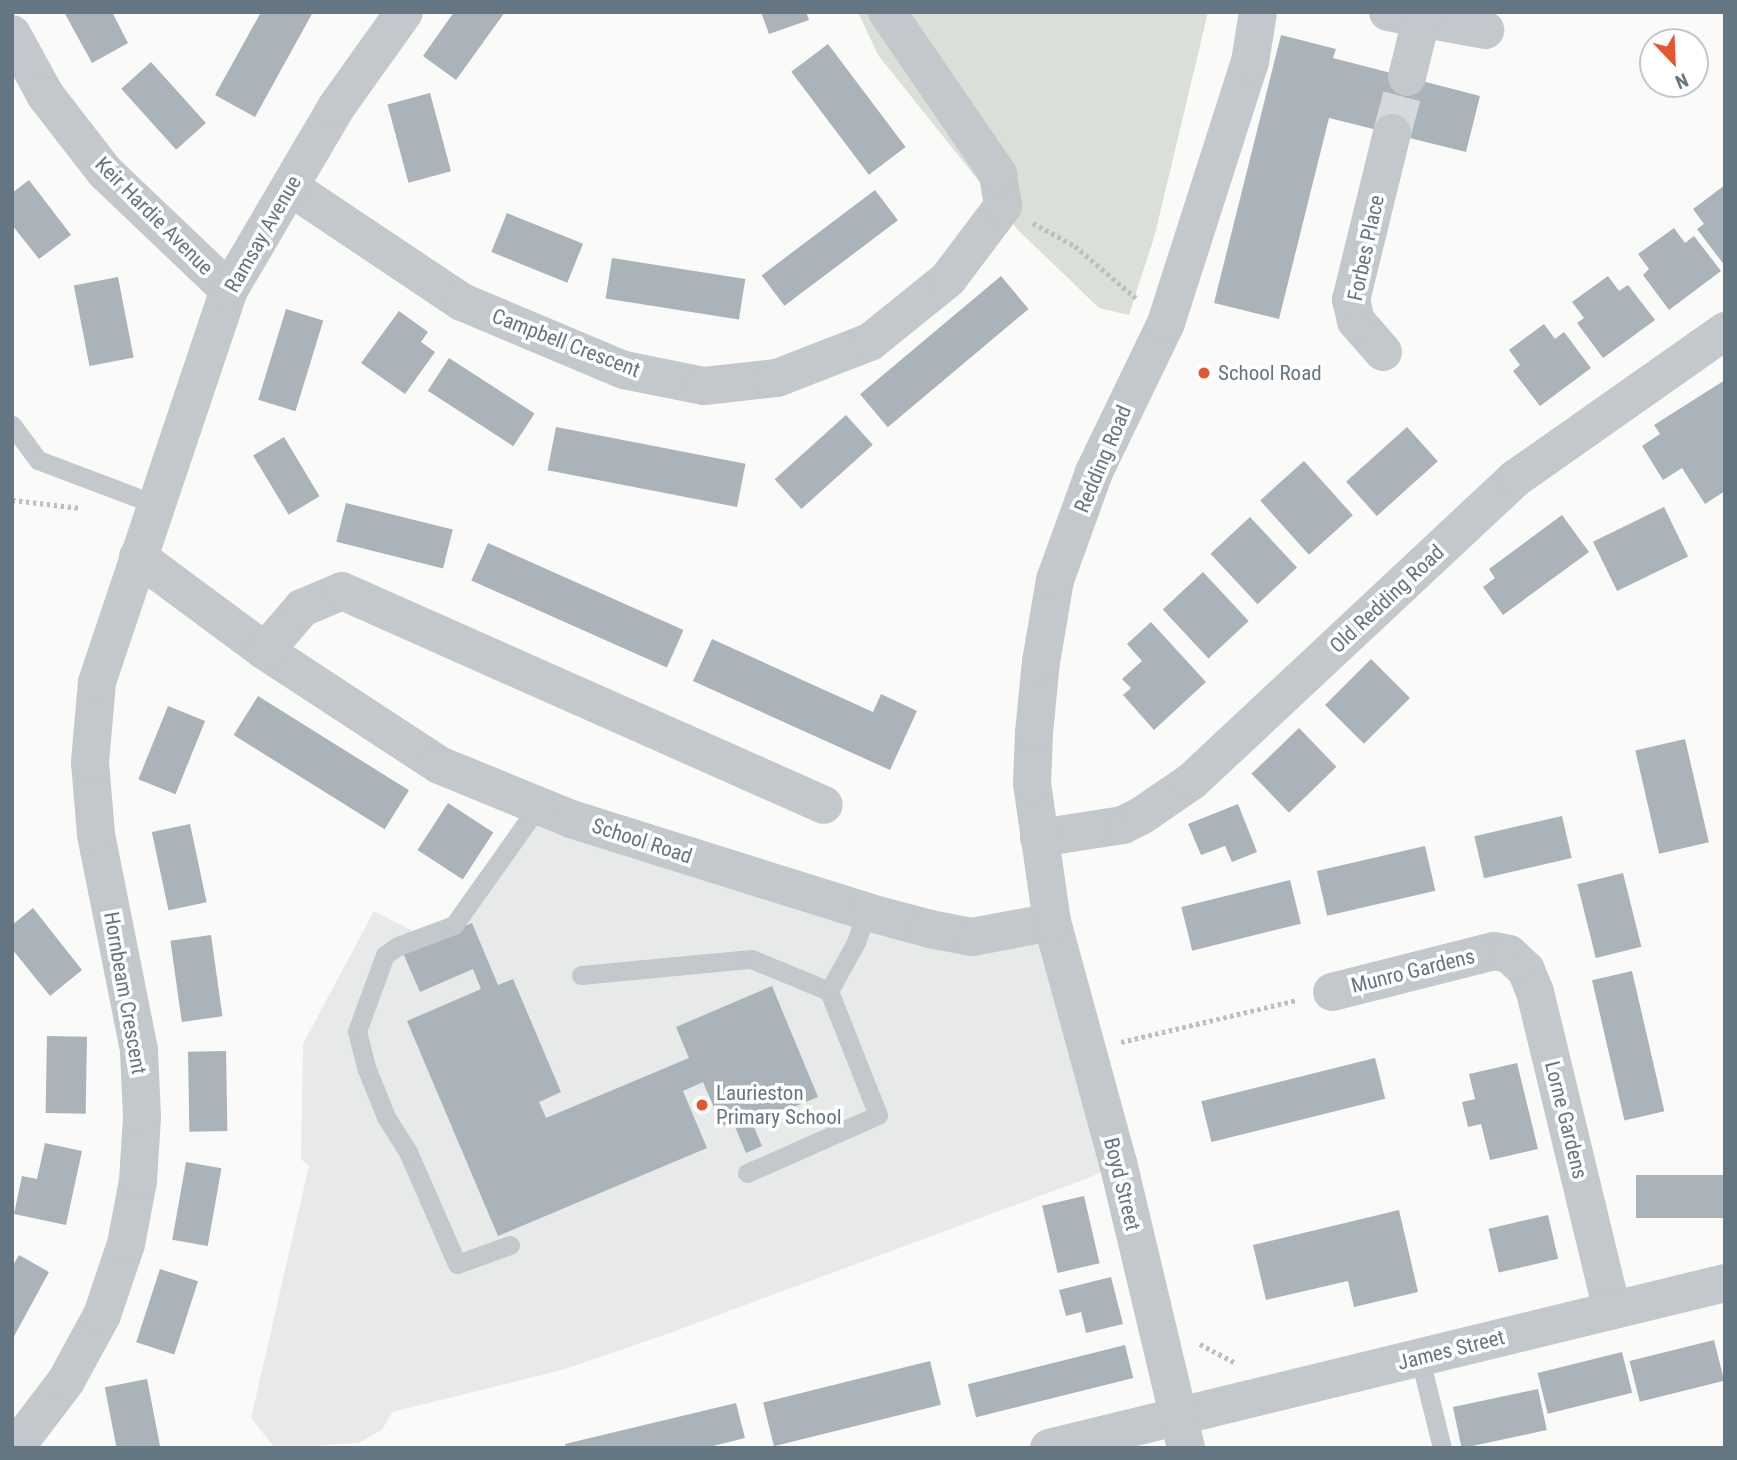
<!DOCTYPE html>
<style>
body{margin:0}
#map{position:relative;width:1737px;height:1460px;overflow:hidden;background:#fafaf8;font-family:"Roboto Condensed",sans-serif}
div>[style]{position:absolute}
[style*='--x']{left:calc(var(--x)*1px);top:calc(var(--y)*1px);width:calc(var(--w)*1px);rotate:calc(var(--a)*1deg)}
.built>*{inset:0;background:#e8e9e9}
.green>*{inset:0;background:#dadfd7}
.building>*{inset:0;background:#aab3b9;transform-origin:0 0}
.minor-tunnel>*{height:38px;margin-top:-19px;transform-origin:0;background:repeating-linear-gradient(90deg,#d5d9db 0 38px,transparent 0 57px)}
.path>*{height:4.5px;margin-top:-2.25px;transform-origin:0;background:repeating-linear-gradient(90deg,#bbbfc2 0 3.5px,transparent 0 7px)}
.service>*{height:19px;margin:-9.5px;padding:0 9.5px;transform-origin:9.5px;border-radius:9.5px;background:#c3c8cc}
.minor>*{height:38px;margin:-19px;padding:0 19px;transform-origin:19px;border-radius:19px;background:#c3c8cc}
.tertiary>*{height:38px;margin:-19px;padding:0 19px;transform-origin:19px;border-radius:19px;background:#c3c8cc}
.dots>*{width:19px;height:19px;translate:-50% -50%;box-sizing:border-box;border:4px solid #fff;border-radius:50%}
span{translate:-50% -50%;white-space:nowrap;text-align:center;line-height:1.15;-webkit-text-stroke:7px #fff;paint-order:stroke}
.street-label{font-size:21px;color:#657683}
.poi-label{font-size:21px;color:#657683}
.left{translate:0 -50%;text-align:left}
.frame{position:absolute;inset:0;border:14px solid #657683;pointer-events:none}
.north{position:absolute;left:1639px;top:28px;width:70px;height:70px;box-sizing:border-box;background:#fff;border:2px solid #c1c8cd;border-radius:50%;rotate:157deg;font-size:19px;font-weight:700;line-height:28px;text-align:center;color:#657683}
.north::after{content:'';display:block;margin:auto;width:24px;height:32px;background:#e4572e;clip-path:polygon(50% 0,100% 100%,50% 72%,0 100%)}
</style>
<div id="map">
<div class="built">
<i style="clip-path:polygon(530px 801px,867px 912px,1052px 922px,1118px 1163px,1091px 1177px,667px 1334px,565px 1369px,392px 1412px,382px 1430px,358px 1443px,275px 1448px,251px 1418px,309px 1166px,301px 1159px,303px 1044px,374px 911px,417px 933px,454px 918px)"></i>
</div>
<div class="green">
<i style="clip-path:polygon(858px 12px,1208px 12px,1155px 234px,1129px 315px,1099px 308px,1018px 230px,878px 55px)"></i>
</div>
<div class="building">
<i style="clip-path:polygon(64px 12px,112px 12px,128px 43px,92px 63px)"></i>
<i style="clip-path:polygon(261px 12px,313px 12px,255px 117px,215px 95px)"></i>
<i style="clip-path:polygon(454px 12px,505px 12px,456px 80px,423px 56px)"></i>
<i style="clip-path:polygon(761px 12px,806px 12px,809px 20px,769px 34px)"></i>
<i style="clip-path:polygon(1281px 35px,1336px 49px,1333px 58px,1480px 96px,1466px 152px,1329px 118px,1279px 319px,1214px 303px)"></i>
<i style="left:828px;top:44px;width:129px;height:46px;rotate:53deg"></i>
<i style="left:151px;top:62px;width:82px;height:40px;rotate:48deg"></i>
<i style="left:430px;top:93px;width:81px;height:44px;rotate:75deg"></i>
<i style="clip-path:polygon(29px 180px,71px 235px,39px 259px,12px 225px,12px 193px)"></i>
<i style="clip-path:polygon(1725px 185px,1725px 266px,1697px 229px,1704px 224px,1693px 209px)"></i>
<i style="left:875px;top:190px;width:38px;height:142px;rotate:53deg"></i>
<i style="left:507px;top:213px;width:82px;height:42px;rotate:22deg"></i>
<i style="clip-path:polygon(1674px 228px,1685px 243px,1694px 236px,1721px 271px,1669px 310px,1643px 275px,1649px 269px,1638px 254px)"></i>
<i style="left:612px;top:258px;width:135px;height:41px;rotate:9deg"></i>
<i style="left:1001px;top:276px;width:43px;height:184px;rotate:50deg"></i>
<i style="clip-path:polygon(1608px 276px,1619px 291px,1628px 285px,1655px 320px,1603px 358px,1577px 323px,1584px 318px,1572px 302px)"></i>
<i style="left:118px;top:277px;width:82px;height:45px;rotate:79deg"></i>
<i style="left:286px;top:309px;width:39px;height:95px;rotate:17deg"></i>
<i style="clip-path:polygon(399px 311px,428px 332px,421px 342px,435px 352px,405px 394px,361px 363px)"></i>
<i style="clip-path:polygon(1544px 324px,1555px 339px,1564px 332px,1591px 368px,1540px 406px,1513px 371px,1520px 365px,1509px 350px)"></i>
<i style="left:449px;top:358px;width:102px;height:39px;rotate:33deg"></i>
<i style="clip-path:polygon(1725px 380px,1725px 491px,1705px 504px,1682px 468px,1663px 480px,1642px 446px,1660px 434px,1654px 425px)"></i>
<i style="left:846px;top:415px;width:40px;height:96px;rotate:48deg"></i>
<i style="left:556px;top:427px;width:193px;height:44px;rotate:11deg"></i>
<i style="left:1407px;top:427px;width:46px;height:82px;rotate:48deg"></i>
<i style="left:284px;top:437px;width:69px;height:36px;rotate:59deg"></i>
<i style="left:1304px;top:461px;width:73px;height:59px;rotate:48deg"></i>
<i style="left:346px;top:503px;width:110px;height:40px;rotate:14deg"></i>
<i style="left:1664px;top:507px;width:55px;height:79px;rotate:64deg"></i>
<i style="clip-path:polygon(1562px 515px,1589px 552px,1503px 615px,1483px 587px,1495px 578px,1489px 569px)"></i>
<i style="left:1250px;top:517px;width:69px;height:54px;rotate:47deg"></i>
<i style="left:488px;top:543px;width:214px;height:41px;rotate:24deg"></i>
<i style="left:1203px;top:572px;width:67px;height:55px;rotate:47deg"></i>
<i style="clip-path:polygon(1151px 622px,1206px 682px,1154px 730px,1123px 695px,1131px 688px,1122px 679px,1142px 661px,1127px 644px)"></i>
<i style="clip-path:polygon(712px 639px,873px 712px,881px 694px,917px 711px,890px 770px,693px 681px)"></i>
<i style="left:1371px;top:659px;width:55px;height:65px;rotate:45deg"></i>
<i style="left:258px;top:696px;width:178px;height:46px;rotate:32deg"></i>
<i style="left:168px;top:706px;width:40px;height:79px;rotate:22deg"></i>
<i style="left:1299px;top:728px;width:54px;height:66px;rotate:46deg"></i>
<i style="left:1685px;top:739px;width:106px;height:51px;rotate:77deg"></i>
<i style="left:448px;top:803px;width:54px;height:56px;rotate:33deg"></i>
<i style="clip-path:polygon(1238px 804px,1257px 852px,1232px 862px,1225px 846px,1201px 855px,1188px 824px)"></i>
<i style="left:1562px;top:816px;width:43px;height:90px;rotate:77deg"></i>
<i style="left:190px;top:824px;width:80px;height:39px;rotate:78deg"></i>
<i style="left:1425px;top:846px;width:46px;height:111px;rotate:77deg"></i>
<i style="left:1623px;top:873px;width:76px;height:47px;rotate:76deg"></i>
<i style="left:1290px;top:880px;width:45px;height:112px;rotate:76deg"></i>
<i style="clip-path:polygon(33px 908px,82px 970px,50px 996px,12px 949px,12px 925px)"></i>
<i style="clip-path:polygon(472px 923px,498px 985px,513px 979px,561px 1092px,539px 1102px,546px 1118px,689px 1058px,676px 1027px,772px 986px,818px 1097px,767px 1118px,764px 1109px,749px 1115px,762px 1146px,746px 1153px,733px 1122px,722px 1126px,703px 1082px,683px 1091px,707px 1148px,498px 1236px,407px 1021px,481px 989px,473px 969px,420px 992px,403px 953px)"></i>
<i style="left:211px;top:935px;width:82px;height:41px;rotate:82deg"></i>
<i style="left:1632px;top:971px;width:144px;height:41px;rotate:77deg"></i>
<i style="left:47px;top:1036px;width:40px;height:77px;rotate:1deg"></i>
<i style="left:226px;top:1051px;width:80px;height:38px;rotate:89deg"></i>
<i style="left:1375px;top:1058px;width:42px;height:179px;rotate:76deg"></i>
<i style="clip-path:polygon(1517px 1063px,1538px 1149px,1490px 1160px,1481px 1124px,1468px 1127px,1462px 1102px,1475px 1099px,1469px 1074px)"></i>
<i style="clip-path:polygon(45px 1143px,82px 1151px,66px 1225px,14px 1214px,22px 1176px,37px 1179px)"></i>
<i style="left:186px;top:1162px;width:36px;height:79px;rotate:10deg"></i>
<i style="left:1725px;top:1175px;width:43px;height:89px;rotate:90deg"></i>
<i style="left:1084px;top:1196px;width:69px;height:43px;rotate:77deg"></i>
<i style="clip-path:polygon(1399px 1210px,1418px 1292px,1354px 1307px,1348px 1281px,1266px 1300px,1253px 1245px)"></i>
<i style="left:1548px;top:1215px;width:45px;height:61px;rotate:77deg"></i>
<i style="clip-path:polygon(19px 1255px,49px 1272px,12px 1340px,12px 1267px)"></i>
<i style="left:160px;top:1269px;width:40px;height:77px;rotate:18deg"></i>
<i style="clip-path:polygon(1111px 1277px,1123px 1324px,1086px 1333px,1081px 1312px,1066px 1316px,1059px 1290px)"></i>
<i style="left:1714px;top:1340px;width:42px;height:87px;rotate:76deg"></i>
<i style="left:1125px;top:1345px;width:34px;height:162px;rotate:76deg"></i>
<i style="left:1622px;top:1352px;width:42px;height:87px;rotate:76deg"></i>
<i style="left:930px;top:1361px;width:45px;height:172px;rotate:76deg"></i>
<i style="left:147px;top:1379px;width:70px;height:43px;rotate:79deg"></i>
<i style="left:1538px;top:1389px;width:42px;height:87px;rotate:78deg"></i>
<i style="clip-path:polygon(736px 1403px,745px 1438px,705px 1448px,566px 1448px,565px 1444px)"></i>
</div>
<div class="minor-tunnel">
<i style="--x:1392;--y:133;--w:58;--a:-75"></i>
</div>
<div class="path">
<i style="--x:1033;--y:223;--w:48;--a:28.7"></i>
<i style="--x:1075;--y:246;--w:80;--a:40.4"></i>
<i style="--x:12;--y:500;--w:69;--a:6.6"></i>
<i style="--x:1121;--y:1042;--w:181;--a:-13.4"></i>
<i style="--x:1200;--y:1344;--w:40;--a:28"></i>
</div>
<div class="service">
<i style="--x:12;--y:425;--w:44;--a:53.4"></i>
<i style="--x:38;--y:460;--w:127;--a:20.7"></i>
<i style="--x:581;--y:975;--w:171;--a:-5.4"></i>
<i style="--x:751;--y:959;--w:84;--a:22.3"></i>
<i style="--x:747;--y:1173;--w:143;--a:-23.9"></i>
<i style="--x:878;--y:1115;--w:133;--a:-111.6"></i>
<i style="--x:829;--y:991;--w:56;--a:-61.1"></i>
<i style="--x:856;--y:942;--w:32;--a:-70"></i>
<i style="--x:510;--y:1245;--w:56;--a:160.3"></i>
<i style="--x:457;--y:1264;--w:122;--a:-113.6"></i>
<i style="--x:408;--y:1152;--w:41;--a:-122.2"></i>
<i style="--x:386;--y:1117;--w:54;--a:-111.8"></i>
<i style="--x:366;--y:1067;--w:37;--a:-104"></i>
<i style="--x:357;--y:1031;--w:81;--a:-69.8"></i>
<i style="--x:385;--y:955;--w:16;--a:-35"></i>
<i style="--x:398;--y:946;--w:60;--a:-20.6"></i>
<i style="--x:454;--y:925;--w:147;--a:-54.7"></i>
<i style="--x:1420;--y:1359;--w:92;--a:76.1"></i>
</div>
<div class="minor">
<i style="--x:1388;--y:12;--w:99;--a:10.5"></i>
<i style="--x:12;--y:34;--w:71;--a:61.3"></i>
<i style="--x:46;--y:96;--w:96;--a:52.2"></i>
<i style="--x:105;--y:172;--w:171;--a:43.6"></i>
<i style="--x:1407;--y:77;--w:67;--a:-76.2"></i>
<i style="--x:290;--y:187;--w:207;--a:33.8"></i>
<i style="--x:462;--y:302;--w:176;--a:22.8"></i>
<i style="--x:624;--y:370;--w:82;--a:11.3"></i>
<i style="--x:704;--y:386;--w:73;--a:-6.3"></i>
<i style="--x:777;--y:378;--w:100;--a:-21.2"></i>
<i style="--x:870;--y:342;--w:100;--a:-38.9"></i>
<i style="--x:948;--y:279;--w:91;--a:-53"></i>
<i style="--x:1003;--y:206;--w:32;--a:-99"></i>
<i style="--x:998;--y:174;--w:196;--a:-124.4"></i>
<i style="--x:1383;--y:352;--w:41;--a:-131.1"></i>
<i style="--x:1356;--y:321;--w:22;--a:-103"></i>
<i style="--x:1351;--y:300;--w:172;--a:-76.2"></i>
<i style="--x:138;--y:557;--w:158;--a:36.5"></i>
<i style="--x:265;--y:651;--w:208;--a:33.2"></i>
<i style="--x:439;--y:765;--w:143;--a:22.2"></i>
<i style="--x:571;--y:819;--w:310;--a:17.4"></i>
<i style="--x:867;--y:912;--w:65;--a:15.1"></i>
<i style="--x:930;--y:929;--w:43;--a:10.8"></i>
<i style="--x:972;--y:937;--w:81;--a:-10.6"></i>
<i style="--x:265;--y:651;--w:57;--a:-49.3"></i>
<i style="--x:302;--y:608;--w:43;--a:-23"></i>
<i style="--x:342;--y:591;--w:527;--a:23.94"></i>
<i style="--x:1039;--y:838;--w:85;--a:-8.8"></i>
<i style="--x:1123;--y:825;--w:20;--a:-27"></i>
<i style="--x:1141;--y:816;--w:62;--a:-34.5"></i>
<i style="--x:1192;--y:781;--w:444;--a:-43.1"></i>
<i style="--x:1516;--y:478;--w:256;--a:-35.1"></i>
<i style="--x:1332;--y:992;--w:167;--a:-14.2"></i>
<i style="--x:1494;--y:951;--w:15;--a:11"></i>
<i style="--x:1509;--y:954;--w:23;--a:43"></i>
<i style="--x:1526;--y:970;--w:24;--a:68"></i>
<i style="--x:1535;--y:992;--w:327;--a:76.4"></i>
<i style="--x:15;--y:1448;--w:84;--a:-52.7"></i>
<i style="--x:66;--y:1381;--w:75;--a:-61.4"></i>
<i style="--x:102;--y:1315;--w:75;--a:-71.3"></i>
<i style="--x:126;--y:1244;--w:64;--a:-79.2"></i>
<i style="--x:138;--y:1181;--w:64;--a:-86.4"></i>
<i style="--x:142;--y:1117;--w:67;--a:-92.6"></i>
<i style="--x:139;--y:1050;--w:220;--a:-101.3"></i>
<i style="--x:96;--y:834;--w:72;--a:-94.8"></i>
<i style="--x:90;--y:762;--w:80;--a:-85"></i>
<i style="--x:97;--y:682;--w:414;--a:-71.4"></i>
<i style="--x:229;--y:290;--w:213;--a:-59.6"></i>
<i style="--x:337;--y:106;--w:115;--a:-54.5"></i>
<i style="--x:1049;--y:1448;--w:696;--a:-13.72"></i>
</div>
<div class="tertiary">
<i style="--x:1186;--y:1448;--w:293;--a:-103.4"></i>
<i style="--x:1118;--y:1163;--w:250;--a:-105.3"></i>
<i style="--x:1052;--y:922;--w:140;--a:-98.2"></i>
<i style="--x:1032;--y:783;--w:50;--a:-87.7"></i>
<i style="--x:1034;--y:733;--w:71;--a:-84.4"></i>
<i style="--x:1041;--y:662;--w:83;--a:-80.3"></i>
<i style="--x:1055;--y:580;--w:115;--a:-70.1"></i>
<i style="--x:1094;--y:472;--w:165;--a:-64.2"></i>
<i style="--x:1166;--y:323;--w:274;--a:-72.2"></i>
<i style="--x:1250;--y:62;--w:51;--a:-80.9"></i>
</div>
<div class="dots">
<i style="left:1204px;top:373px;background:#e4572e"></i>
<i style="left:702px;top:1105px;background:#e4572e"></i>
</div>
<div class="street-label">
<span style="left:154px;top:216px;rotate:45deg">Keir Hardie Avenue</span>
<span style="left:263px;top:234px;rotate:-60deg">Ramsay Avenue</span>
<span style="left:1366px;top:248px;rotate:-78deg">Forbes Place</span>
<span style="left:566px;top:343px;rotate:21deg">Campbell Crescent</span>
<span style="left:1103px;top:459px;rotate:-67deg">Redding Road</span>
<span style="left:1387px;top:599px;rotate:-43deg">Old Redding Road</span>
<span style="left:642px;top:841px;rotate:18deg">School Road</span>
<span style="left:1413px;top:971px;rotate:-14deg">Munro Gardens</span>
<span style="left:125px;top:993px;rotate:80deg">Hornbeam Crescent</span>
<span style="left:1566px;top:1120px;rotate:76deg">Lorne Gardens</span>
<span style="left:1122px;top:1184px;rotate:76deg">Boyd Street</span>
<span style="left:1451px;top:1350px;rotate:-14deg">James Street</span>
</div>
<div class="poi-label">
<span class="left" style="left:1218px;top:373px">School Road</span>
<span class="left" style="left:716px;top:1105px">Laurieston<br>Primary School</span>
</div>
<div class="frame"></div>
<div class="north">N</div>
</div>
